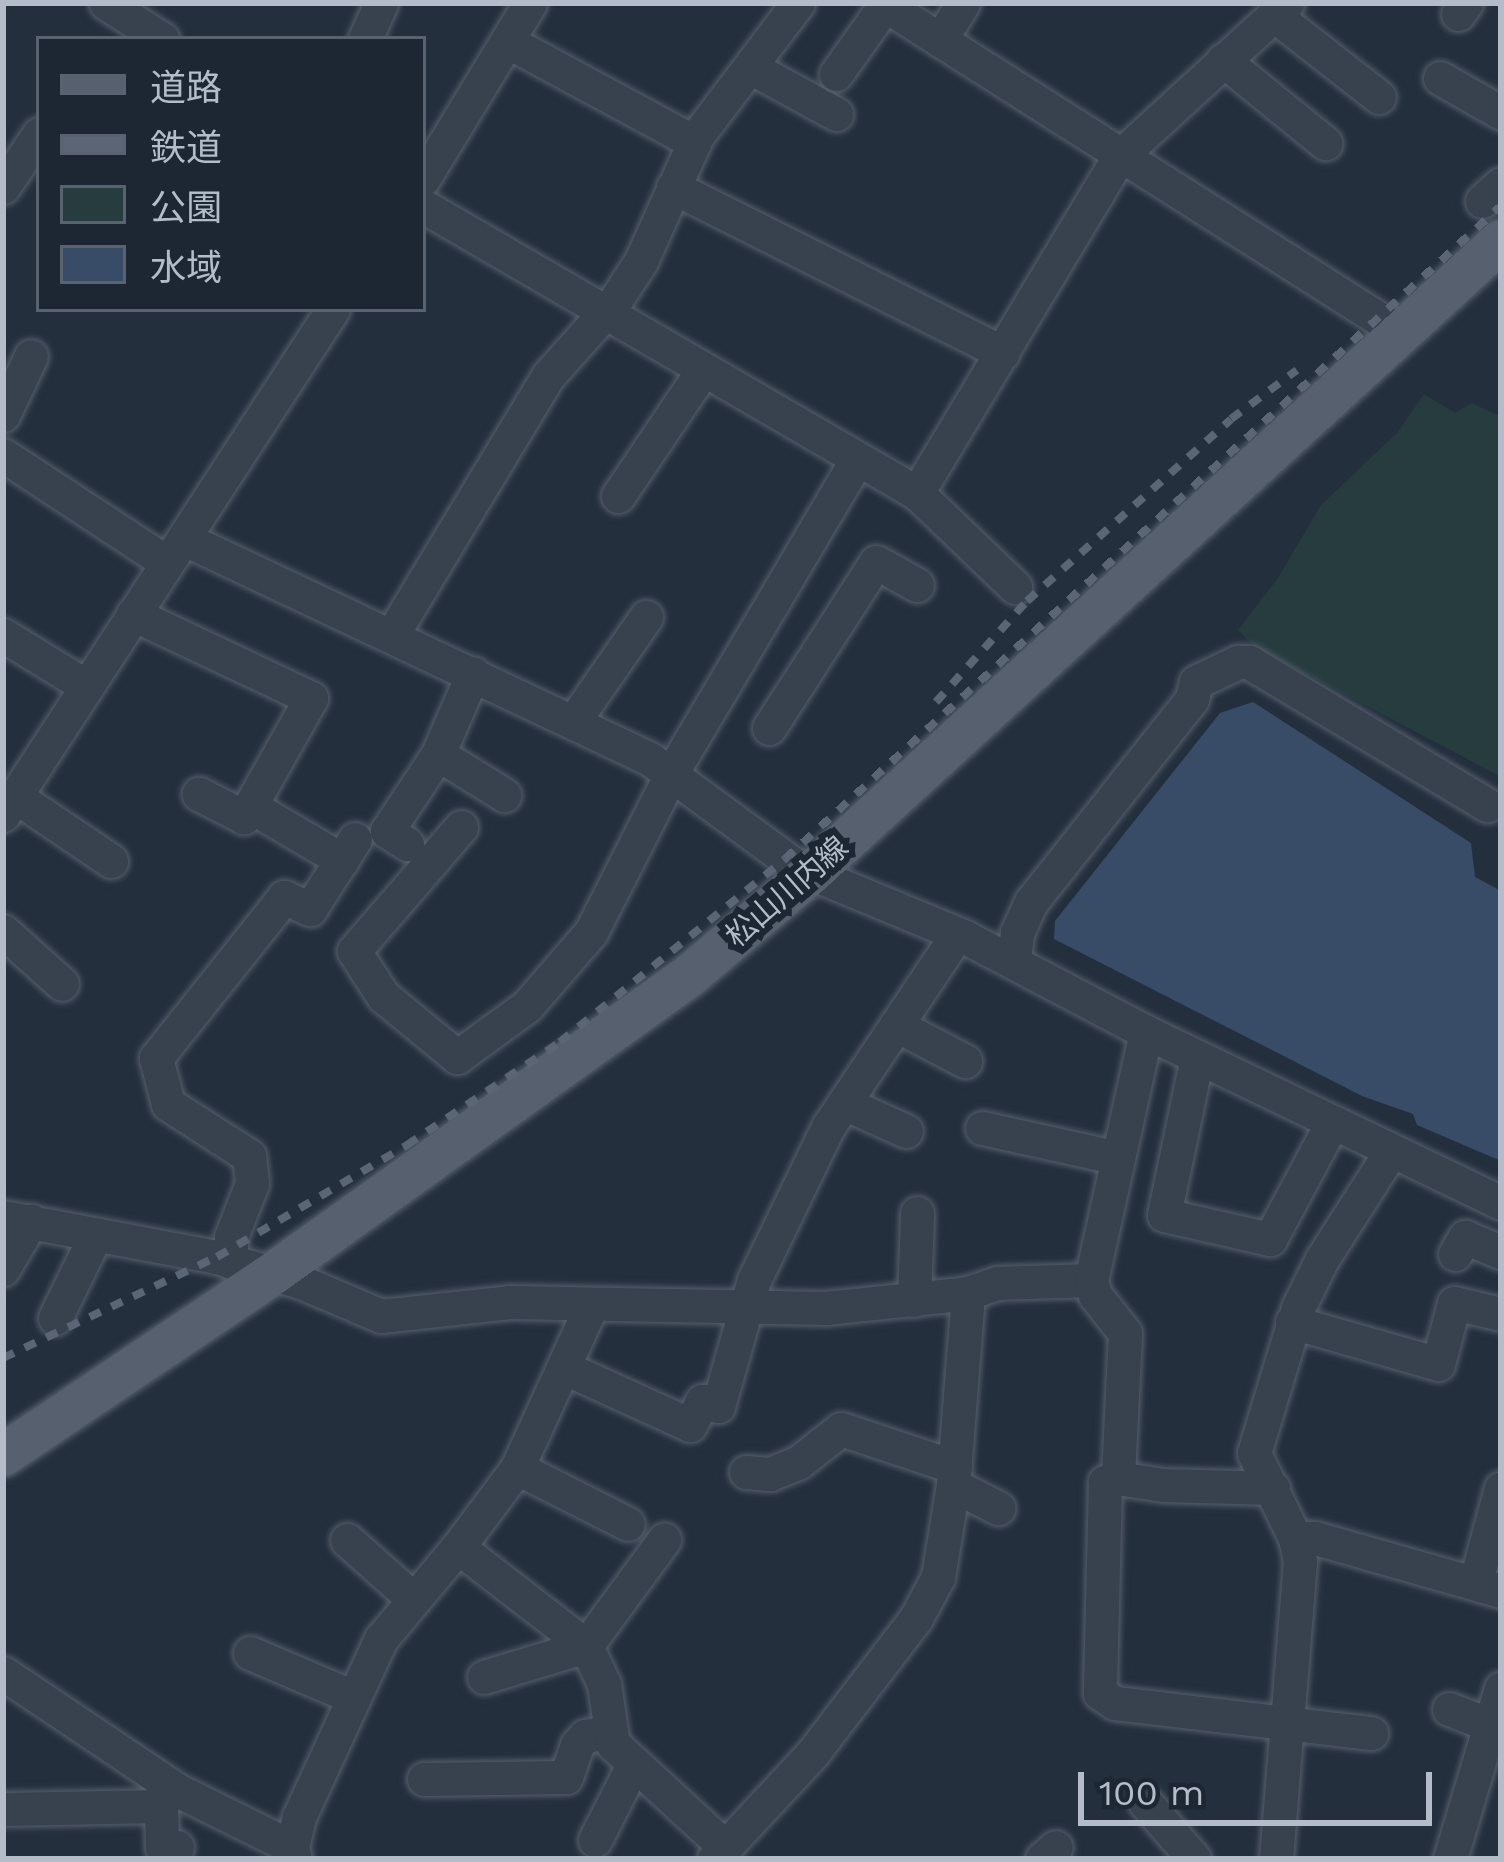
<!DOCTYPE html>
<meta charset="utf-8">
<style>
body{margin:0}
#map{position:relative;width:1504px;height:1862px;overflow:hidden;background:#242f3e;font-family:"Work Sans","Noto Sans JP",sans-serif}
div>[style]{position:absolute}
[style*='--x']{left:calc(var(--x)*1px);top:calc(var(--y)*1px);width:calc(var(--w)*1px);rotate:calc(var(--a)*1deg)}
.green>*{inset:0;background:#263c3f}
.water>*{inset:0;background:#394c67}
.roads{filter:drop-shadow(0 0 3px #565f6c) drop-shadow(0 0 3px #565f6c)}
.minor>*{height:33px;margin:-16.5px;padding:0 16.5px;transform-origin:16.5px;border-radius:16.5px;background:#38414e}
.major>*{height:42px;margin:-21px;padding:0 21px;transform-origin:21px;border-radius:21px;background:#56606e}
.rail>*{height:8px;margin-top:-4px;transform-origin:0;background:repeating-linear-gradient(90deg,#5a6575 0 12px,transparent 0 24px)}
span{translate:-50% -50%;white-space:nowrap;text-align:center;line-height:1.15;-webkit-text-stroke:12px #1d2633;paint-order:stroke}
.street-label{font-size:30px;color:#b4bcc9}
.frame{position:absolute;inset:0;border:6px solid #b4bcc9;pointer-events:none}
.legend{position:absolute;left:36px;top:36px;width:390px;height:276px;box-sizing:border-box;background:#1d2633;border:3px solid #59626f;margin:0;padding:15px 21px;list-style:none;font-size:36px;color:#b4bcc9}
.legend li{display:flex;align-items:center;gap:24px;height:60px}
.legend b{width:60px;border:3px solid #59626f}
.scale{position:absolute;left:1078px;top:1772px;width:354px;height:54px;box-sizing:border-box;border:6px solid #b4bcc9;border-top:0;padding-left:15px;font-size:36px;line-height:42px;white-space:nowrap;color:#b4bcc9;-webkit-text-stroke:9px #1d2633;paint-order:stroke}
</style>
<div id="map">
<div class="green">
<i style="clip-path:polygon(1424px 394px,1455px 413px,1472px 403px,1501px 417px,1501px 777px,1254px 646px,1238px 630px,1278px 578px,1321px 505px,1397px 433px)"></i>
</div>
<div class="water">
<i style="clip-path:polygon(1253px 702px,1471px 843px,1475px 877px,1501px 891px,1501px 1161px,1417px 1125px,1413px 1114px,1362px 1096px,1054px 939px,1055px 921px,1220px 713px)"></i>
</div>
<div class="roads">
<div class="minor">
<i style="--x:106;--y:3;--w:67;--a:32.7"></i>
<i style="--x:882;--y:3;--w:611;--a:32.44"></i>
<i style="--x:1458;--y:14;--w:14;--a:-54"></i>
<i style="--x:1274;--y:15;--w:133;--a:38"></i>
<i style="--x:365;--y:39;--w:39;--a:-66"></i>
<i style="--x:940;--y:40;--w:44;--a:-58.1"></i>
<i style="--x:507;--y:41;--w:213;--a:28.4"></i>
<i style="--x:1223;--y:60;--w:132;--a:39.1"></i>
<i style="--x:752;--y:68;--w:96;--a:28.7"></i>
<i style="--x:836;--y:74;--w:85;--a:-54.6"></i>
<i style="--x:1440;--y:78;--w:70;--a:29.8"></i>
<i style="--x:423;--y:179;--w:206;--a:-58.7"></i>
<i style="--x:3;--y:187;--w:64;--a:-55.8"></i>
<i style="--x:673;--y:187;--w:369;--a:26.7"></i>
<i style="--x:1482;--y:201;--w:25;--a:-42"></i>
<i style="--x:423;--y:206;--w:571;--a:30.16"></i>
<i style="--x:917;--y:493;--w:136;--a:43.8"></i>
<i style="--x:3;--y:415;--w:65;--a:-64.6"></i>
<i style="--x:3;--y:455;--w:195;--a:33.3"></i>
<i style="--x:917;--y:493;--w:392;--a:-59"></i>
<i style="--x:1119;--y:157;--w:228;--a:-42.5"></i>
<i style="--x:618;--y:496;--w:152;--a:-56"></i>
<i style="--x:185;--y:539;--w:514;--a:25.32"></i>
<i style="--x:650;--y:759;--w:182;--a:36.3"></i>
<i style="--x:797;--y:867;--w:182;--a:22.6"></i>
<i style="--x:965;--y:937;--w:204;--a:27.7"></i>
<i style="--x:1146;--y:1032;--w:394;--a:25.7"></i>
<i style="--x:133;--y:614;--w:197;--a:25.3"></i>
<i style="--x:311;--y:698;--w:137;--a:119.4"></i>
<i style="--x:244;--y:817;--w:51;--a:-152.9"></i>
<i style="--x:393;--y:633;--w:300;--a:-58.9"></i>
<i style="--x:548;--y:376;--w:101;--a:-48.2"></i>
<i style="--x:615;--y:301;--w:48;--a:-57"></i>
<i style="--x:641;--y:261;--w:137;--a:-65.9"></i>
<i style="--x:697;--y:136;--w:167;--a:-52.8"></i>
<i style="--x:3;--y:635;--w:97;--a:31.6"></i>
<i style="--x:573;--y:722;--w:128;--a:-55.2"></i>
<i style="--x:769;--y:728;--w:197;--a:-57.2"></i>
<i style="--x:876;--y:562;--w:47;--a:29.3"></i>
<i style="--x:438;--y:754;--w:78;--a:31.8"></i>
<i style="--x:15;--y:796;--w:116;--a:34.1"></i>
<i style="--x:250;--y:806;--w:107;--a:30.4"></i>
<i style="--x:3;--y:815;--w:604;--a:-56.89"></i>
<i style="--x:461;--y:827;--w:164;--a:130.8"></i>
<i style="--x:354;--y:951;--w:54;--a:57.2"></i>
<i style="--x:383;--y:996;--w:96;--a:39.5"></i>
<i style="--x:457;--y:1057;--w:87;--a:-36.1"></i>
<i style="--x:527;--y:1006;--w:98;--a:-49.1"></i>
<i style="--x:591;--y:932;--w:177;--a:-63.1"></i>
<i style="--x:671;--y:774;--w:366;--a:-59.4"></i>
<i style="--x:407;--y:844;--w:24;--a:-147"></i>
<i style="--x:387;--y:831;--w:92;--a:-56.5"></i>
<i style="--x:438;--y:754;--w:88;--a:-66.6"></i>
<i style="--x:3;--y:931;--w:79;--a:41.9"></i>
<i style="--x:1014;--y:961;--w:28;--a:-84"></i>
<i style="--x:1017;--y:933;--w:34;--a:-66"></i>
<i style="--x:1031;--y:902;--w:259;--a:-51.6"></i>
<i style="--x:1192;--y:699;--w:17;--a:-77"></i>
<i style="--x:1196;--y:682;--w:47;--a:-25.5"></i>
<i style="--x:1238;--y:662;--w:11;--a:0"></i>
<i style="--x:1249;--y:662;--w:278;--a:31"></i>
<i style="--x:896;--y:1025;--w:78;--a:27.6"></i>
<i style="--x:1197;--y:1057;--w:161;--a:101.8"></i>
<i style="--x:1164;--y:1215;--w:109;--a:12.8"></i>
<i style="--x:1270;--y:1239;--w:132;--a:-61.9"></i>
<i style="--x:844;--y:1103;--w:68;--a:24.3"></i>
<i style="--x:982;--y:1128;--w:139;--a:12.4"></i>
<i style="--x:3;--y:1217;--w:218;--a:10.6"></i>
<i style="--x:217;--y:1257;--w:88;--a:16.6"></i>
<i style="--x:301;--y:1282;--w:87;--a:23"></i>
<i style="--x:381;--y:1316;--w:129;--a:-6.2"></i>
<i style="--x:509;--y:1302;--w:317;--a:1.1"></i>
<i style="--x:826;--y:1308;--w:143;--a:-6"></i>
<i style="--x:968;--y:1293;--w:31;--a:-19"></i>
<i style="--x:997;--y:1283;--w:94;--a:-1.8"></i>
<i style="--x:1091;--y:1280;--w:254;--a:-77.5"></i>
<i style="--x:1455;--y:1254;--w:20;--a:-60"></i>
<i style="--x:1465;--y:1237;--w:39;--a:23"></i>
<i style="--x:231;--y:1262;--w:25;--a:-90"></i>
<i style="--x:231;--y:1237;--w:58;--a:-68.7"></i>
<i style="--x:252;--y:1183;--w:27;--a:-96"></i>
<i style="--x:249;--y:1156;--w:96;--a:-147.3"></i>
<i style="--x:168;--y:1104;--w:48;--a:-104.6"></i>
<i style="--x:156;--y:1058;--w:206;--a:-51.5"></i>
<i style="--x:284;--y:897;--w:29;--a:25"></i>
<i style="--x:310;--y:909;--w:83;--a:-57.3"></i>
<i style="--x:3;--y:1269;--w:56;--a:-59.7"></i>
<i style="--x:1091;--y:1280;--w:16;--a:75"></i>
<i style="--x:1095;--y:1295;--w:48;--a:51.7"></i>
<i style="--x:1125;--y:1333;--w:145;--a:92.8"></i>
<i style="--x:914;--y:1300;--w:87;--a:-88"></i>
<i style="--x:55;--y:1318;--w:93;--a:-64"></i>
<i style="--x:1292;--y:1322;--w:152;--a:16"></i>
<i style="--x:1438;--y:1364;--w:63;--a:-75.3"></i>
<i style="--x:1454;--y:1303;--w:48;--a:13.2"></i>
<i style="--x:565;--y:1368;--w:137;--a:24.5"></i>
<i style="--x:690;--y:1425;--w:27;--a:-63"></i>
<i style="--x:702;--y:1401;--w:17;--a:17"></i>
<i style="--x:718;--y:1406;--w:131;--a:-74.1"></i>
<i style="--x:754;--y:1280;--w:170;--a:-64.2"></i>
<i style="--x:828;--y:1127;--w:232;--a:-56.2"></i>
<i style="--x:517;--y:1468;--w:124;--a:26.8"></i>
<i style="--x:746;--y:1472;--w:24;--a:5"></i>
<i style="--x:770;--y:1474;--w:31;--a:-22"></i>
<i style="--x:799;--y:1462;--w:53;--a:-38.2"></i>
<i style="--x:841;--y:1429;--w:120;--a:18.4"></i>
<i style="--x:953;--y:1485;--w:51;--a:27.1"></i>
<i style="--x:1273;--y:1488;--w:110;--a:-178.4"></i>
<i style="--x:1163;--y:1485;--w:46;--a:-171.2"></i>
<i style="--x:1118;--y:1478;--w:14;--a:163"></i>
<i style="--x:1105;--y:1482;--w:211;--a:91.4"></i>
<i style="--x:1100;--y:1693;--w:18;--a:34"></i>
<i style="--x:1115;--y:1703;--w:258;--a:6.7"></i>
<i style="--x:1295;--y:1538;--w:20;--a:0"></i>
<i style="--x:1315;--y:1538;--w:193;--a:15.9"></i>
<i style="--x:347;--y:1540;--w:87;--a:41.7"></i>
<i style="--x:458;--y:1547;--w:99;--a:-53.2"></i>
<i style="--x:517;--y:1468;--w:180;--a:-65.4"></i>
<i style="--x:1476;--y:1581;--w:96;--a:-75"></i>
<i style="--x:250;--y:1653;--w:112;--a:23.1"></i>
<i style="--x:3;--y:1673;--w:210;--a:33.9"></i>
<i style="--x:177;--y:1790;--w:128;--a:26.4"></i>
<i style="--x:484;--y:1677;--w:107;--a:-16.9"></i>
<i style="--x:586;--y:1646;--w:132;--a:-53.7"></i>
<i style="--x:1449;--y:1709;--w:44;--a:21.3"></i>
<i style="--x:424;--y:1779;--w:142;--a:-0.8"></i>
<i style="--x:566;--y:1777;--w:34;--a:-71"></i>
<i style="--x:577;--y:1745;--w:12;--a:-48"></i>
<i style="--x:585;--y:1736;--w:23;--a:-10"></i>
<i style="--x:168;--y:1786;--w:21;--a:109"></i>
<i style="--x:161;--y:1806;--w:41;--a:88.6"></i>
<i style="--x:162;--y:1847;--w:15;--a:0"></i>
<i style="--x:1145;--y:1802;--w:75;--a:49.3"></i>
<i style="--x:3;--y:1809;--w:158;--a:-1.1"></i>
<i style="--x:595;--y:1840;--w:86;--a:-63.1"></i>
<i style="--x:295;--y:1859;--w:12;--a:-104"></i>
<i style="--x:292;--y:1847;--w:31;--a:-77"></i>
<i style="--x:299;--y:1817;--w:196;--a:-65.3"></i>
<i style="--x:381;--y:1639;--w:120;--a:-50.1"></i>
<i style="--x:458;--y:1547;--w:162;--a:37.7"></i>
<i style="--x:586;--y:1646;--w:42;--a:64.7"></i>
<i style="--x:604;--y:1684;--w:61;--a:81.5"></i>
<i style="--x:613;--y:1744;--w:152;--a:42.6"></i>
<i style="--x:714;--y:1859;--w:144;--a:-47"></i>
<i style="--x:812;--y:1754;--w:171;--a:-52.6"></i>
<i style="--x:916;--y:1618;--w:47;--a:-61.8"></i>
<i style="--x:938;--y:1577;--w:93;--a:-80.7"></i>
<i style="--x:953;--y:1485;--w:193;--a:-85.5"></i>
<i style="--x:1042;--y:1859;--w:18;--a:-41"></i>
<i style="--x:1276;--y:1859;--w:299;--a:-85.4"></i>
<i style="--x:1300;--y:1561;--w:24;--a:-102"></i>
<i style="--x:1295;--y:1538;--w:94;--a:-115.8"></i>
<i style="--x:1254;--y:1453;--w:152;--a:-73.1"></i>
<i style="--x:1298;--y:1308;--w:55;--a:-63.9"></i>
<i style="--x:1322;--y:1259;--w:128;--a:-57.4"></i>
<i style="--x:1450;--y:1859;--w:178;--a:-73.4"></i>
</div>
<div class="major">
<i style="--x:3;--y:1455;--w:326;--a:-33.9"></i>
<i style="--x:274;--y:1273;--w:510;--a:-35.59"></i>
<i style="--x:689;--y:976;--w:161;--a:-40.2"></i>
<i style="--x:812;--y:872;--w:934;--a:-42.48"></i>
</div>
</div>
<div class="rail">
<i style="--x:936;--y:702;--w:136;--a:-48"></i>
<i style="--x:1027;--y:601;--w:273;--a:-41.7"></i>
<i style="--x:1231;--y:419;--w:82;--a:-36.6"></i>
<i style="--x:3;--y:1358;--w:237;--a:-25.3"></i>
<i style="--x:217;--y:1257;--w:221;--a:-30.5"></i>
<i style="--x:407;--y:1145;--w:184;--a:-33.9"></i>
<i style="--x:560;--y:1042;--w:290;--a:-39.1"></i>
<i style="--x:785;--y:859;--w:969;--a:-42.37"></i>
</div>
<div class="street-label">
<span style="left:787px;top:892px;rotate:-41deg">松山川内線</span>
</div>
<div class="frame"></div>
<ul class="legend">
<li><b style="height:15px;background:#56606e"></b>道路</li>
<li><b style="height:15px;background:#5a6575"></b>鉄道</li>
<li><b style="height:33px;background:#263c3f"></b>公園</li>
<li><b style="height:33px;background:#394c67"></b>水域</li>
</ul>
<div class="scale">100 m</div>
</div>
